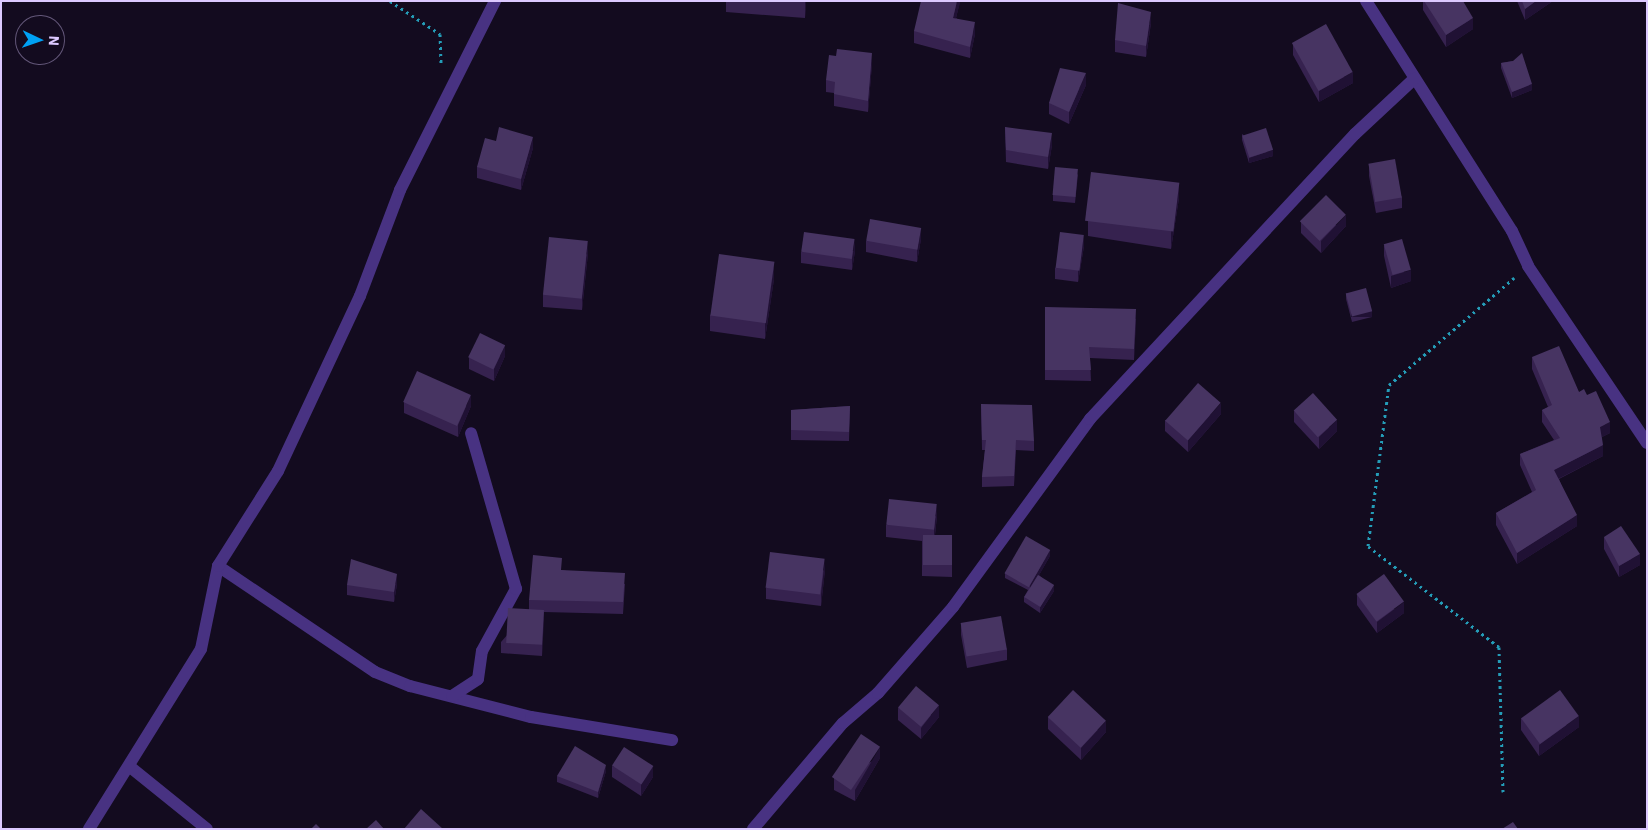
<!DOCTYPE html>
<style>
body{margin:0}
#map{position:relative;width:1648px;height:830px;overflow:hidden;background:#130b1f;font-family:"IBM Plex Sans",sans-serif}
div>[style]{position:absolute}
[style*='--x']{left:calc(var(--x)*1px);top:calc(var(--y)*1px);width:calc(var(--w)*1px);rotate:calc(var(--a)*1deg)}
.path>*{height:3px;margin-top:-1.5px;transform-origin:0;background:repeating-linear-gradient(90deg,#249db8 0 2.5px,transparent 0 6.5px)}
.minor>*{height:12px;margin:-6px;padding:0 6px;transform-origin:6px;border-radius:6px;background:#483282}
.wall>*{inset:0;background:#36224f}
.shaded-wall>*{inset:0;background:#201134;transform-origin:0 0}
.building>*{inset:0;background:#473462;transform-origin:0 0}
span{translate:-50% -50%;white-space:nowrap;text-align:center;line-height:1.15;-webkit-text-stroke:4px #130b1f;paint-order:stroke}
.frame{position:absolute;inset:0;border:2px solid #dcc9ff;pointer-events:none}
.north{position:absolute;left:15px;top:15px;width:50px;height:50px;box-sizing:border-box;background:#130b1f;border:1px solid #635779;border-radius:50%;rotate:93deg;font-size:14px;font-weight:700;line-height:20px;text-align:center;color:#dcc9ff}
.north::after{content:'';display:block;margin:auto;width:18px;height:22px;background:#00a1f4;clip-path:polygon(50% 0,100% 100%,50% 72%,0 100%)}
</style>
<div id="map">
<div class="path">
<i style="--x:390;--y:1;--w:60;--a:33.4"></i>
<i style="--x:440;--y:34;--w:29;--a:88"></i>
<i style="--x:1503;--y:792;--w:145;--a:-91.6"></i>
<i style="--x:1499;--y:647;--w:165;--a:-142.4"></i>
<i style="--x:1368;--y:546;--w:162;--a:-82.6"></i>
<i style="--x:1389;--y:385;--w:165;--a:-40.6"></i>
</div>
<div class="minor">
<i style="--x:1366;--y:1;--w:272;--a:57.6"></i>
<i style="--x:1512;--y:231;--w:38;--a:65"></i>
<i style="--x:1528;--y:266;--w:213;--a:56.1"></i>
<i style="--x:218;--y:566;--w:189;--a:34"></i>
<i style="--x:375;--y:672;--w:38;--a:22"></i>
<i style="--x:410;--y:686;--w:125;--a:14.4"></i>
<i style="--x:531;--y:717;--w:143;--a:9.3"></i>
<i style="--x:452;--y:696;--w:31;--a:-33"></i>
<i style="--x:478;--y:679;--w:28;--a:-82"></i>
<i style="--x:482;--y:651;--w:71;--a:-61.3"></i>
<i style="--x:516;--y:589;--w:162;--a:-106.1"></i>
<i style="--x:129;--y:766;--w:100;--a:38.9"></i>
<i style="--x:89;--y:829;--w:212;--a:-58.1"></i>
<i style="--x:201;--y:649;--w:85;--a:-78.4"></i>
<i style="--x:218;--y:566;--w:112;--a:-57.7"></i>
<i style="--x:278;--y:471;--w:193;--a:-64.9"></i>
<i style="--x:360;--y:296;--w:113;--a:-69.3"></i>
<i style="--x:400;--y:190;--w:212;--a:-63.3"></i>
<i style="--x:753;--y:829;--w:139;--a:-49.7"></i>
<i style="--x:843;--y:723;--w:46;--a:-40.6"></i>
<i style="--x:878;--y:693;--w:114;--a:-48.9"></i>
<i style="--x:953;--y:607;--w:233;--a:-53.9"></i>
<i style="--x:1090;--y:419;--w:389;--a:-47.1"></i>
<i style="--x:1355;--y:134;--w:81;--a:-43"></i>
</div>
<div class="wall">
<i style="clip-path:polygon(726px 1px,806px 1px,805px 18px,726px 12px)"></i>
<i style="clip-path:polygon(960px 1px,956px 18px,975px 34px,970px 58px,914px 43px,914px 31px)"></i>
<i style="clip-path:polygon(1423px 1px,1463px 1px,1473px 29px,1446px 47px,1423px 10px)"></i>
<i style="clip-path:polygon(1517px 1px,1553px 1px,1525px 20px)"></i>
<i style="clip-path:polygon(1151px 23px,1146px 57px,1115px 52px,1115px 40px)"></i>
<i style="clip-path:polygon(1293px 44px,1353px 83px,1319px 102px,1293px 55px)"></i>
<i style="clip-path:polygon(1513px 61px,1532px 90px,1512px 98px,1501px 68px,1501px 63px)"></i>
<i style="clip-path:polygon(872px 64px,868px 112px,834px 106px,834px 93px,826px 92px,826px 80px)"></i>
<i style="clip-path:polygon(1086px 85px,1069px 124px,1049px 114px,1049px 103px)"></i>
<i style="clip-path:polygon(1005px 127px,1052px 145px,1048px 169px,1006px 162px)"></i>
<i style="clip-path:polygon(1242px 134px,1273px 156px,1249px 163px,1242px 140px)"></i>
<i style="clip-path:polygon(496px 141px,533px 148px,521px 190px,477px 178px,477px 167px)"></i>
<i style="clip-path:polygon(1369px 165px,1402px 197px,1402px 208px,1376px 213px,1369px 176px)"></i>
<i style="clip-path:polygon(1078px 174px,1075px 203px,1053px 201px,1053px 195px)"></i>
<i style="clip-path:polygon(1179px 198px,1171px 249px,1088px 236px,1088px 221px)"></i>
<i style="clip-path:polygon(1301px 222px,1346px 226px,1321px 253px,1301px 233px)"></i>
<i style="clip-path:polygon(921px 239px,917px 262px,866px 252px,866px 241px)"></i>
<i style="clip-path:polygon(1384px 245px,1411px 281px,1391px 288px,1384px 256px)"></i>
<i style="clip-path:polygon(1084px 246px,1078px 282px,1055px 279px,1055px 268px)"></i>
<i style="clip-path:polygon(855px 251px,852px 270px,801px 263px,801px 252px)"></i>
<i style="clip-path:polygon(588px 253px,582px 310px,543px 307px,543px 295px)"></i>
<i style="clip-path:polygon(774px 279px,765px 339px,710px 331px,710px 315px)"></i>
<i style="clip-path:polygon(1346px 293px,1372px 317px,1352px 322px,1346px 299px)"></i>
<i style="clip-path:polygon(1045px 307px,1136px 319px,1134px 360px,1090px 358px,1091px 381px,1045px 380px)"></i>
<i style="clip-path:polygon(505px 356px,494px 381px,469px 369px,469px 358px)"></i>
<i style="clip-path:polygon(1532px 357px,1579px 392px,1587px 395px,1610px 433px,1602px 437px,1603px 456px,1559px 479px,1577px 526px,1517px 564px,1496px 525px,1496px 513px,1532px 492px,1520px 465px,1520px 454px,1554px 440px,1542px 422px,1542px 410px,1548px 407px,1532px 369px)"></i>
<i style="clip-path:polygon(404px 402px,471px 406px,458px 437px,404px 413px)"></i>
<i style="clip-path:polygon(981px 404px,1034px 441px,1034px 451px,1016px 450px,1014px 486px,982px 487px,982px 477px,985px 450px,982px 450px)"></i>
<i style="clip-path:polygon(850px 406px,849px 441px,791px 440px,791px 410px)"></i>
<i style="clip-path:polygon(1294px 411px,1337px 431px,1319px 449px,1294px 422px)"></i>
<i style="clip-path:polygon(1221px 414px,1188px 452px,1165px 431px,1165px 420px)"></i>
<i style="clip-path:polygon(937px 516px,935px 535px,952px 535px,952px 577px,922px 576px,922px 541px,886px 537px,886px 525px)"></i>
<i style="clip-path:polygon(1604px 537px,1640px 565px,1619px 577px,1604px 549px)"></i>
<i style="clip-path:polygon(1050px 556px,1039px 575px,1054px 591px,1040px 613px,1024px 602px,1024px 597px,1028px 590px,1005px 578px,1005px 573px)"></i>
<i style="clip-path:polygon(562px 570px,625px 584px,623px 614px,544px 612px,542px 656px,501px 653px,501px 642px,529px 610px,529px 600px)"></i>
<i style="clip-path:polygon(825px 570px,821px 606px,766px 599px,766px 588px)"></i>
<i style="clip-path:polygon(397px 584px,394px 602px,347px 595px,347px 585px)"></i>
<i style="clip-path:polygon(1357px 594px,1404px 613px,1377px 633px,1357px 605px)"></i>
<i style="clip-path:polygon(961px 624px,1007px 649px,1007px 660px,967px 668px,961px 635px)"></i>
<i style="clip-path:polygon(898px 708px,939px 717px,921px 739px,898px 720px)"></i>
<i style="clip-path:polygon(1048px 717px,1106px 732px,1081px 760px,1048px 729px)"></i>
<i style="clip-path:polygon(1521px 718px,1579px 727px,1539px 756px,1521px 730px)"></i>
<i style="clip-path:polygon(880px 758px,855px 801px,834px 790px,834px 778px)"></i>
<i style="clip-path:polygon(612px 766px,653px 777px,641px 796px,612px 777px)"></i>
<i style="clip-path:polygon(606px 771px,598px 798px,557px 782px,557px 776px)"></i>
</div>
<div class="shaded-wall">
<i style="clip-path:polygon(805px 1px,806px 1px,805px 18px)"></i>
<i style="clip-path:polygon(957px 1px,960px 1px,960px 3px,953px 29px,953px 18px)"></i>
<i style="clip-path:polygon(1536px 1px,1553px 1px,1525px 20px,1525px 9px)"></i>
<i style="clip-path:polygon(1151px 12px,1151px 23px,1146px 57px,1146px 46px)"></i>
<i style="clip-path:polygon(1473px 18px,1473px 29px,1446px 47px,1446px 35px)"></i>
<i style="clip-path:polygon(975px 22px,975px 34px,970px 58px,970px 47px)"></i>
<i style="clip-path:polygon(872px 53px,872px 64px,868px 112px,868px 101px)"></i>
<i style="clip-path:polygon(1353px 72px,1353px 83px,1319px 102px,1319px 91px)"></i>
<i style="clip-path:polygon(1086px 73px,1086px 85px,1069px 124px,1069px 112px)"></i>
<i style="clip-path:polygon(1532px 84px,1532px 90px,1512px 98px,1512px 92px)"></i>
<i style="clip-path:polygon(1052px 133px,1052px 145px,1048px 169px,1048px 157px)"></i>
<i style="clip-path:polygon(533px 137px,533px 148px,521px 190px,521px 179px)"></i>
<i style="clip-path:polygon(1273px 150px,1273px 156px,1249px 163px,1249px 158px)"></i>
<i style="clip-path:polygon(1179px 183px,1179px 198px,1171px 249px,1171px 233px)"></i>
<i style="clip-path:polygon(1346px 215px,1346px 226px,1321px 253px,1321px 241px)"></i>
<i style="clip-path:polygon(921px 228px,921px 239px,917px 262px,917px 250px)"></i>
<i style="clip-path:polygon(1084px 235px,1084px 246px,1078px 282px,1078px 270px)"></i>
<i style="clip-path:polygon(855px 239px,855px 251px,852px 270px,852px 259px)"></i>
<i style="clip-path:polygon(588px 241px,588px 253px,582px 310px,582px 298px)"></i>
<i style="clip-path:polygon(774px 262px,774px 279px,765px 339px,765px 322px)"></i>
<i style="clip-path:polygon(1411px 270px,1411px 281px,1391px 288px,1391px 276px)"></i>
<i style="clip-path:polygon(1136px 309px,1136px 319px,1134px 360px,1134px 349px)"></i>
<i style="left:1372px;top:311px;width:6px;height:21px;rotate:90deg"></i>
<i style="clip-path:polygon(505px 345px,505px 356px,494px 381px,494px 369px)"></i>
<i style="clip-path:polygon(471px 395px,471px 406px,458px 437px,458px 425px)"></i>
<i style="clip-path:polygon(1221px 403px,1221px 414px,1188px 452px,1188px 440px)"></i>
<i style="clip-path:polygon(1337px 420px,1337px 431px,1319px 449px,1319px 437px)"></i>
<i style="clip-path:polygon(1610px 422px,1610px 433px,1600px 438px,1600px 427px)"></i>
<i style="clip-path:polygon(1603px 445px,1603px 456px,1554px 481px,1554px 470px)"></i>
<i style="clip-path:polygon(937px 504px,937px 516px,934px 542px,934px 531px)"></i>
<i style="clip-path:polygon(1577px 515px,1577px 526px,1517px 564px,1517px 553px)"></i>
<i style="clip-path:polygon(1050px 550px,1050px 556px,1030px 591px,1030px 585px)"></i>
<i style="clip-path:polygon(1640px 554px,1640px 565px,1619px 577px,1619px 566px)"></i>
<i style="clip-path:polygon(825px 559px,825px 570px,821px 606px,821px 594px)"></i>
<i style="clip-path:polygon(397px 574px,397px 584px,394px 602px,394px 592px)"></i>
<i style="clip-path:polygon(1054px 585px,1054px 591px,1040px 613px,1040px 607px)"></i>
<i style="clip-path:polygon(1404px 602px,1404px 613px,1377px 633px,1377px 622px)"></i>
<i style="clip-path:polygon(544px 610px,544px 622px,542px 656px,542px 644px)"></i>
<i style="clip-path:polygon(939px 705px,939px 717px,921px 739px,921px 728px)"></i>
<i style="clip-path:polygon(1579px 716px,1579px 727px,1539px 756px,1539px 745px)"></i>
<i style="clip-path:polygon(1106px 721px,1106px 732px,1081px 760px,1081px 748px)"></i>
<i style="clip-path:polygon(880px 747px,880px 758px,855px 801px,855px 790px)"></i>
<i style="clip-path:polygon(606px 765px,606px 771px,598px 798px,598px 792px)"></i>
<i style="clip-path:polygon(653px 766px,653px 777px,641px 796px,641px 784px)"></i>
</div>
<div class="building">
<i style="clip-path:polygon(921px 1px,957px 1px,953px 18px,975px 22px,970px 47px,914px 31px)"></i>
<i style="clip-path:polygon(1424px 1px,1463px 1px,1473px 18px,1446px 35px)"></i>
<i style="clip-path:polygon(1522px 1px,1536px 1px,1525px 9px)"></i>
<i style="clip-path:polygon(1118px 3px,1151px 12px,1146px 46px,1115px 40px)"></i>
<i style="left:1326px;top:24px;width:55px;height:39px;rotate:61deg"></i>
<i style="clip-path:polygon(837px 49px,872px 53px,868px 101px,834px 94px,835px 82px,826px 80px,829px 55px,836px 56px)"></i>
<i style="clip-path:polygon(1522px 53px,1532px 84px,1512px 92px,1501px 63px,1513px 61px)"></i>
<i style="clip-path:polygon(1060px 68px,1086px 73px,1069px 112px,1049px 103px)"></i>
<i style="clip-path:polygon(499px 127px,533px 137px,521px 179px,477px 167px,485px 138px,496px 141px)"></i>
<i style="clip-path:polygon(1005px 127px,1052px 133px,1048px 157px,1006px 150px)"></i>
<i style="left:1266px;top:128px;width:23px;height:25px;rotate:72deg"></i>
<i style="left:1395px;top:159px;width:39px;height:27px;rotate:80deg"></i>
<i style="left:1055px;top:167px;width:23px;height:28px;rotate:5deg"></i>
<i style="left:1091px;top:172px;width:89px;height:49px;rotate:7deg"></i>
<i style="left:1326px;top:195px;width:28px;height:37px;rotate:45deg"></i>
<i style="left:870px;top:219px;width:52px;height:22px;rotate:10deg"></i>
<i style="left:804px;top:232px;width:51px;height:20px;rotate:8deg"></i>
<i style="left:1060px;top:232px;width:24px;height:36px;rotate:7deg"></i>
<i style="left:549px;top:237px;width:39px;height:58px;rotate:6deg"></i>
<i style="left:1402px;top:239px;width:32px;height:19px;rotate:74deg"></i>
<i style="left:719px;top:254px;width:56px;height:62px;rotate:8deg"></i>
<i style="left:1366px;top:288px;width:24px;height:21px;rotate:75deg"></i>
<i style="clip-path:polygon(1045px 307px,1136px 309px,1134px 349px,1089px 347px,1091px 370px,1045px 370px)"></i>
<i style="left:480px;top:333px;width:28px;height:27px;rotate:26deg"></i>
<i style="clip-path:polygon(1559px 346px,1579px 392px,1584px 389px,1587px 395px,1596px 391px,1610px 422px,1600px 427px,1603px 445px,1554px 470px,1577px 515px,1517px 553px,1496px 513px,1536px 490px,1520px 454px,1560px 438px,1542px 410px,1552px 405px,1532px 357px)"></i>
<i style="left:417px;top:371px;width:59px;height:34px;rotate:24deg"></i>
<i style="left:1198px;top:383px;width:30px;height:50px;rotate:41deg"></i>
<i style="left:1313px;top:393px;width:36px;height:26px;rotate:48deg"></i>
<i style="clip-path:polygon(981px 404px,1032px 405px,1034px 441px,1016px 440px,1014px 476px,982px 477px,986px 440px,982px 440px)"></i>
<i style="clip-path:polygon(850px 406px,849px 432px,791px 430px,791px 410px)"></i>
<i style="left:889px;top:499px;width:48px;height:26px;rotate:6deg"></i>
<i style="clip-path:polygon(1621px 526px,1640px 554px,1619px 566px,1604px 537px)"></i>
<i style="left:923px;top:535px;width:29px;height:30px"></i>
<i style="left:1026px;top:536px;width:28px;height:43px;rotate:30deg"></i>
<i style="left:770px;top:552px;width:55px;height:36px;rotate:7deg"></i>
<i style="clip-path:polygon(533px 555px,562px 558px,561px 570px,625px 573px,623px 602px,529px 600px)"></i>
<i style="clip-path:polygon(351px 559px,397px 574px,394px 592px,347px 585px)"></i>
<i style="left:1384px;top:574px;width:34px;height:34px;rotate:54deg"></i>
<i style="left:1038px;top:575px;width:19px;height:26px;rotate:32deg"></i>
<i style="left:508px;top:608px;width:36px;height:35px;rotate:3deg"></i>
<i style="left:1001px;top:616px;width:34px;height:41px;rotate:80deg"></i>
<i style="left:916px;top:686px;width:30px;height:28px;rotate:40deg"></i>
<i style="left:1073px;top:690px;width:45px;height:37px;rotate:43deg"></i>
<i style="left:1560px;top:690px;width:32px;height:48px;rotate:54deg"></i>
<i style="left:861px;top:734px;width:23px;height:52px;rotate:34deg"></i>
<i style="clip-path:polygon(575px 746px,606px 765px,598px 792px,557px 776px)"></i>
<i style="left:624px;top:747px;width:35px;height:22px;rotate:33deg"></i>
<i style="clip-path:polygon(421px 809px,443px 829px,404px 829px)"></i>
<i style="clip-path:polygon(376px 820px,384px 829px,366px 829px)"></i>
<i style="clip-path:polygon(1513px 822px,1518px 829px,1502px 829px)"></i>
<i style="clip-path:polygon(316px 824px,321px 829px,311px 829px)"></i>
</div>
<div class="frame"></div>
<div class="north">N</div>
</div>
